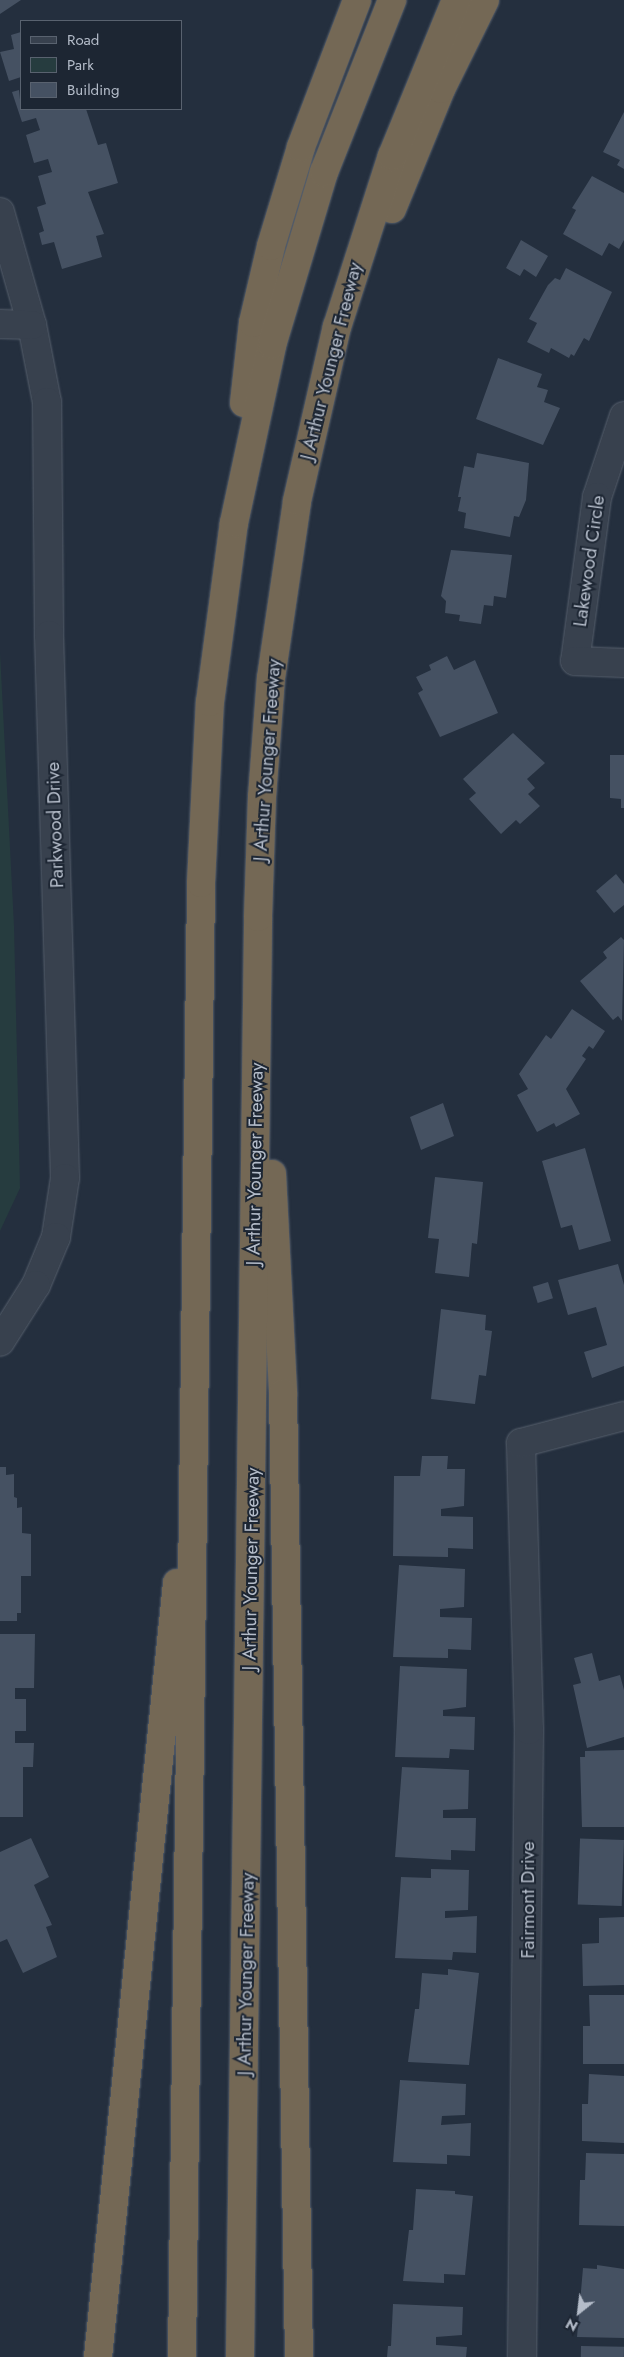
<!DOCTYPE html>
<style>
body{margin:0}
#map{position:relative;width:624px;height:2357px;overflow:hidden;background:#242f3e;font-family:Jost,sans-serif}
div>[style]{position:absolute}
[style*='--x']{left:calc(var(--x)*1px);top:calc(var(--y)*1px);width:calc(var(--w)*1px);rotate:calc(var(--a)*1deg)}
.green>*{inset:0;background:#263c3f}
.building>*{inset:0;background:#455162;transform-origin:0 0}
.roads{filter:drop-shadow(0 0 1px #565f6c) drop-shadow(0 0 1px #565f6c)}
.minor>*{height:28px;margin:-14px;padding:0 14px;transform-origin:14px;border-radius:14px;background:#38414e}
.highway>*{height:28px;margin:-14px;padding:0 14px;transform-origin:14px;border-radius:14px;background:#746855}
span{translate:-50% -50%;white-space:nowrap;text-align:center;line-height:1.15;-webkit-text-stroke:4px #1d2633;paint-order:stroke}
.street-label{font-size:19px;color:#b4bcc9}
.legend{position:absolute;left:20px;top:20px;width:162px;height:90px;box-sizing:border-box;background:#1d2633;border:1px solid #59626f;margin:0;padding:6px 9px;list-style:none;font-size:15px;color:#b4bcc9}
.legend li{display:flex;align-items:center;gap:10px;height:25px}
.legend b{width:25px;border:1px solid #59626f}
.north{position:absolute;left:554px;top:2287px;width:50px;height:50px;-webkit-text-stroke:4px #1d2633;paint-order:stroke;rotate:209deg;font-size:14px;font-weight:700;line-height:20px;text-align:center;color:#b4bcc9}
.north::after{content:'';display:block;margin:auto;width:18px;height:22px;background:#b4bcc9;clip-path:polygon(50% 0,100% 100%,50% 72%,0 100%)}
</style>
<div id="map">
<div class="green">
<i style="clip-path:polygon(0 652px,14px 926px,20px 1188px,0 1231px)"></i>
</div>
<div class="building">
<i style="clip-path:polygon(0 0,21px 0,0 14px)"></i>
<i style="clip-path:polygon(21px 32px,21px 77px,9px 81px,0 52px,14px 49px,11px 35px)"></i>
<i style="clip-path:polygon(19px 90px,21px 109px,86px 109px,98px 145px,106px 143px,118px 183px,88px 192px,104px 234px,96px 236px,102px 257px,62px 269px,54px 242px,42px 245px,39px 233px,44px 231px,37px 207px,46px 204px,38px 176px,52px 172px,48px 159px,34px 163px,26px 135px,40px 130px,36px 118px,22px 122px,12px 92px)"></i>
<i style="clip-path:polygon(624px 112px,624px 169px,617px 165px,620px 160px,603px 152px)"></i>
<i style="clip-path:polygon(592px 176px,624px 193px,624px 240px,619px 249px,609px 243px,602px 256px,563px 234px,576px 210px,572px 208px)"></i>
<i style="clip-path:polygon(521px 240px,548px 256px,536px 277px,524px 269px,520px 276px,506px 268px)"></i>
<i style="clip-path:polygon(566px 268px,612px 292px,589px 341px,584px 338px,574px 356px,571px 354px,569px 358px,551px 348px,549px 353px,527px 342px,537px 323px,529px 319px,548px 285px,555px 278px,560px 280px)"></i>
<i style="clip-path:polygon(498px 358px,542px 374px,537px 387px,548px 390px,544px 402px,560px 408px,543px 445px,476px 419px)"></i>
<i style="clip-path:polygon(477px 453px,529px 463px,526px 500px,519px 517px,514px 516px,510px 537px,464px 528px,466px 513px,458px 511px,461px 497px,458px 497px,464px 466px,474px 468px)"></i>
<i style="clip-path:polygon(451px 550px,512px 555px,506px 598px,494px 596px,493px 606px,484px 605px,481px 624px,459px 621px,460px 615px,445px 613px,446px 601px,441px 596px)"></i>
<i style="clip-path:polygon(447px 656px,454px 670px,475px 660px,498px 713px,440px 737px,418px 693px,423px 690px,416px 677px,431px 670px,429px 665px)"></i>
<i style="clip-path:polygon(513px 733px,545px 763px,527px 779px,535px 788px,528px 794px,540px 806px,520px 824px,516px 820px,501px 834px,469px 799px,476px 793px,463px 779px)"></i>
<i style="clip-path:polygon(610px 755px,624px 755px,624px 808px,621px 808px,621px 799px,610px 798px)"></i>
<i style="clip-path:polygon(616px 874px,624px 884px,624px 905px,614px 913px,596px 891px)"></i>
<i style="clip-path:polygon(621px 937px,624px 940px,622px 1021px,618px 1016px,613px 1020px,580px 981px,607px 958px,603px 952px)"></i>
<i style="clip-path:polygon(572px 1009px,605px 1031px,593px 1049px,589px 1046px,582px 1056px,586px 1059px,566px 1089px,580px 1114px,556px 1127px,554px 1123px,537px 1132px,517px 1095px,528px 1089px,519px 1074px,546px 1035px,551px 1039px)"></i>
<i style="clip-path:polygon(443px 1103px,454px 1136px,421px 1150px,410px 1117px)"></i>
<i style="clip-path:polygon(585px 1148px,611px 1241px,579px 1250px,572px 1225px,561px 1228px,542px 1161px)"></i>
<i style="clip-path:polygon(435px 1177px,483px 1182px,477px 1244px,472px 1243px,469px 1277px,435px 1273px,439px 1239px,428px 1238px)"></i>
<i style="clip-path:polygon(618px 1264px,624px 1285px,624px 1366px,592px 1378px,584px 1352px,607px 1345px,596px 1307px,568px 1315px,558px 1280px)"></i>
<i style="left:548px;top:1282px;width:17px;height:16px;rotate:73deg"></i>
<i style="clip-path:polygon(441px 1309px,486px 1315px,485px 1330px,492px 1331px,486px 1376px,479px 1375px,475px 1404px,431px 1399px)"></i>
<i style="clip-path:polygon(422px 1456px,448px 1456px,447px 1469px,465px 1469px,464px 1506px,441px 1509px,441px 1516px,473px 1517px,473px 1549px,448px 1548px,448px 1557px,393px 1556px,394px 1476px,420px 1476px)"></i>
<i style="clip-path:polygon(0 1467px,6px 1467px,6px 1475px,14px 1474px,14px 1497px,17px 1498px,17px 1508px,22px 1507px,22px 1533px,31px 1534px,31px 1576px,21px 1576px,21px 1613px,17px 1613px,17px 1621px,0 1621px)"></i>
<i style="clip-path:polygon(399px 1565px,465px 1569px,464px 1607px,440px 1609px,440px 1617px,472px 1618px,471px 1650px,448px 1649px,448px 1658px,393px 1657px)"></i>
<i style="clip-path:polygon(0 1634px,35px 1634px,34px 1688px,15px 1688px,15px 1699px,26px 1699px,26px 1731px,15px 1731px,15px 1743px,34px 1743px,33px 1767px,23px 1767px,23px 1817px,0 1817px)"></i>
<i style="clip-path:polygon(592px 1653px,599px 1681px,620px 1675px,624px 1690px,624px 1737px,587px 1748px,573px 1685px,581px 1683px,574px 1658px)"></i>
<i style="clip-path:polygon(400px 1666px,467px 1669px,466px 1707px,443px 1710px,443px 1716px,475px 1717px,474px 1750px,450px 1749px,449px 1758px,395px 1757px)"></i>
<i style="clip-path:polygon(624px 1750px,624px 1827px,582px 1827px,580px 1757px,585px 1757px,585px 1751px)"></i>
<i style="clip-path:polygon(402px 1767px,469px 1770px,468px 1809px,443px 1810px,443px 1818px,476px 1818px,475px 1851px,451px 1850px,451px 1860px,395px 1857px)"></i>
<i style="clip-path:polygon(31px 1838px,49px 1877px,34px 1885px,52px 1925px,46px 1927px,57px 1957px,23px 1973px,7px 1939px,0 1942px,0 1852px)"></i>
<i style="left:624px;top:1840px;width:66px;height:44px;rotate:92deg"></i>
<i style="clip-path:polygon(431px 1869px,469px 1870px,468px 1910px,445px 1911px,445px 1918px,477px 1916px,476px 1953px,453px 1952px,452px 1960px,395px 1958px,401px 1877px,431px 1878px)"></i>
<i style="clip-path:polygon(624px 1917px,624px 1985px,583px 1986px,582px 1944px,599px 1943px,599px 1918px)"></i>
<i style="clip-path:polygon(448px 1969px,479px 1973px,469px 2065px,408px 2062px,415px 2009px,419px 2009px,422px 1973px,448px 1975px)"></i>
<i style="clip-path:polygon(589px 1995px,624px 1995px,624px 2064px,583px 2064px,583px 2026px,590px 2026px)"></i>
<i style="clip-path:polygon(589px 2074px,624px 2076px,624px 2143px,582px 2141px,582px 2104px,588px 2104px)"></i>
<i style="clip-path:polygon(400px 2080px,466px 2084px,465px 2115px,442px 2116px,441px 2125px,471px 2123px,470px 2156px,447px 2155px,447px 2164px,393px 2162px)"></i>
<i style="clip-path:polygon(586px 2153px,624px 2154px,624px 2226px,579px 2225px,580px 2180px,585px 2180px)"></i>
<i style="clip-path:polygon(416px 2189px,455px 2191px,455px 2194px,473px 2196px,465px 2275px,444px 2274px,444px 2283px,403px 2281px,409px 2230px,413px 2230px)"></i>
<i style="clip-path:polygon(597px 2265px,624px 2269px,624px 2338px,577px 2337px,583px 2268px,597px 2269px)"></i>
<i style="clip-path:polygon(393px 2304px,463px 2307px,462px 2335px,436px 2337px,436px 2345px,467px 2347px,466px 2357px,387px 2357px,388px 2346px,391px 2346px)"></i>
<i style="left:581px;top:2346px;width:43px;height:11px;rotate:1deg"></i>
</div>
<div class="roads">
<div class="minor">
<i style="--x:0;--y:212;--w:117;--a:74.2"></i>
<i style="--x:32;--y:325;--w:78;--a:79"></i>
<i style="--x:47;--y:402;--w:233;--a:89.5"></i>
<i style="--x:49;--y:635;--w:543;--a:88.31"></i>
<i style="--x:65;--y:1178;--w:60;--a:98.7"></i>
<i style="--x:56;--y:1237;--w:52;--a:112.6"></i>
<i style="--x:36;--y:1285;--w:67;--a:122.3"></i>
<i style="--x:0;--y:324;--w:32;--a:2"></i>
<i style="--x:624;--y:416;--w:85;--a:108.4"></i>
<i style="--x:597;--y:497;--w:165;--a:97.6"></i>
<i style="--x:575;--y:661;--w:49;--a:2.3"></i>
<i style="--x:522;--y:2357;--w:627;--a:-89.36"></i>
<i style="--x:529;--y:1730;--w:287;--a:-91.6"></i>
<i style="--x:521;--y:1443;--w:106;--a:-14.7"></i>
</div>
<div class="highway">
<i style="--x:392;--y:209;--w:130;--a:-67.8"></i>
<i style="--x:441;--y:89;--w:99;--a:-63.7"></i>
<i style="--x:244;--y:403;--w:81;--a:-83.6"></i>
<i style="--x:253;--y:323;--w:79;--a:-76.8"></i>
<i style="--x:271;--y:246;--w:103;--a:-73.1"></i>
<i style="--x:301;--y:147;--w:157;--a:-69.1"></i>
<i style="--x:272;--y:1174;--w:219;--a:87.1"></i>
<i style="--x:283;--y:1393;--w:964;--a:89.05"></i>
<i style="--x:98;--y:2357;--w:778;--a:-84.17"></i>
<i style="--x:182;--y:2357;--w:1474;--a:-89.26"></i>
<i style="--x:201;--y:883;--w:181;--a:-87.2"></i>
<i style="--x:210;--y:702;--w:181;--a:-82.4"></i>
<i style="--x:234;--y:523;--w:182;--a:-77.9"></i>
<i style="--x:272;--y:345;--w:181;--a:-73.3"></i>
<i style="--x:324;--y:172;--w:185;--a:-68.4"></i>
<i style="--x:240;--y:2357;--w:1440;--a:-89.28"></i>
<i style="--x:258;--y:917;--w:120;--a:-88.1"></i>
<i style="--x:262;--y:797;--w:119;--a:-85.7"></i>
<i style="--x:271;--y:678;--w:179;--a:-81.6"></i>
<i style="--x:297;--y:501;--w:179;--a:-77.1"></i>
<i style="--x:337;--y:327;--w:180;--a:-72.2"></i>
<i style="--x:392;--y:156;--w:169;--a:-67.7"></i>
</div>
</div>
<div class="street-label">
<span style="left:331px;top:361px;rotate:-76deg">J Arthur Younger Freeway</span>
<span style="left:589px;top:561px;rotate:-82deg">Lakewood Circle</span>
<span style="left:267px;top:760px;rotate:-86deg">J Arthur Younger Freeway</span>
<span style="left:55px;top:825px;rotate:-92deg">Parkwood Drive</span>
<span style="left:255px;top:1164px;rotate:-89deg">J Arthur Younger Freeway</span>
<span style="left:251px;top:1569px;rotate:-89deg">J Arthur Younger Freeway</span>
<span style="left:528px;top:1900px;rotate:-90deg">Fairmont Drive</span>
<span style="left:246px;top:1974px;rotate:-89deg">J Arthur Younger Freeway</span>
</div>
<ul class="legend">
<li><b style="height:6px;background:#38414e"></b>Road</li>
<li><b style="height:14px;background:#263c3f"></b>Park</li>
<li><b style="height:14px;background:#455162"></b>Building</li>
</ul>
<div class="north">N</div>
</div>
